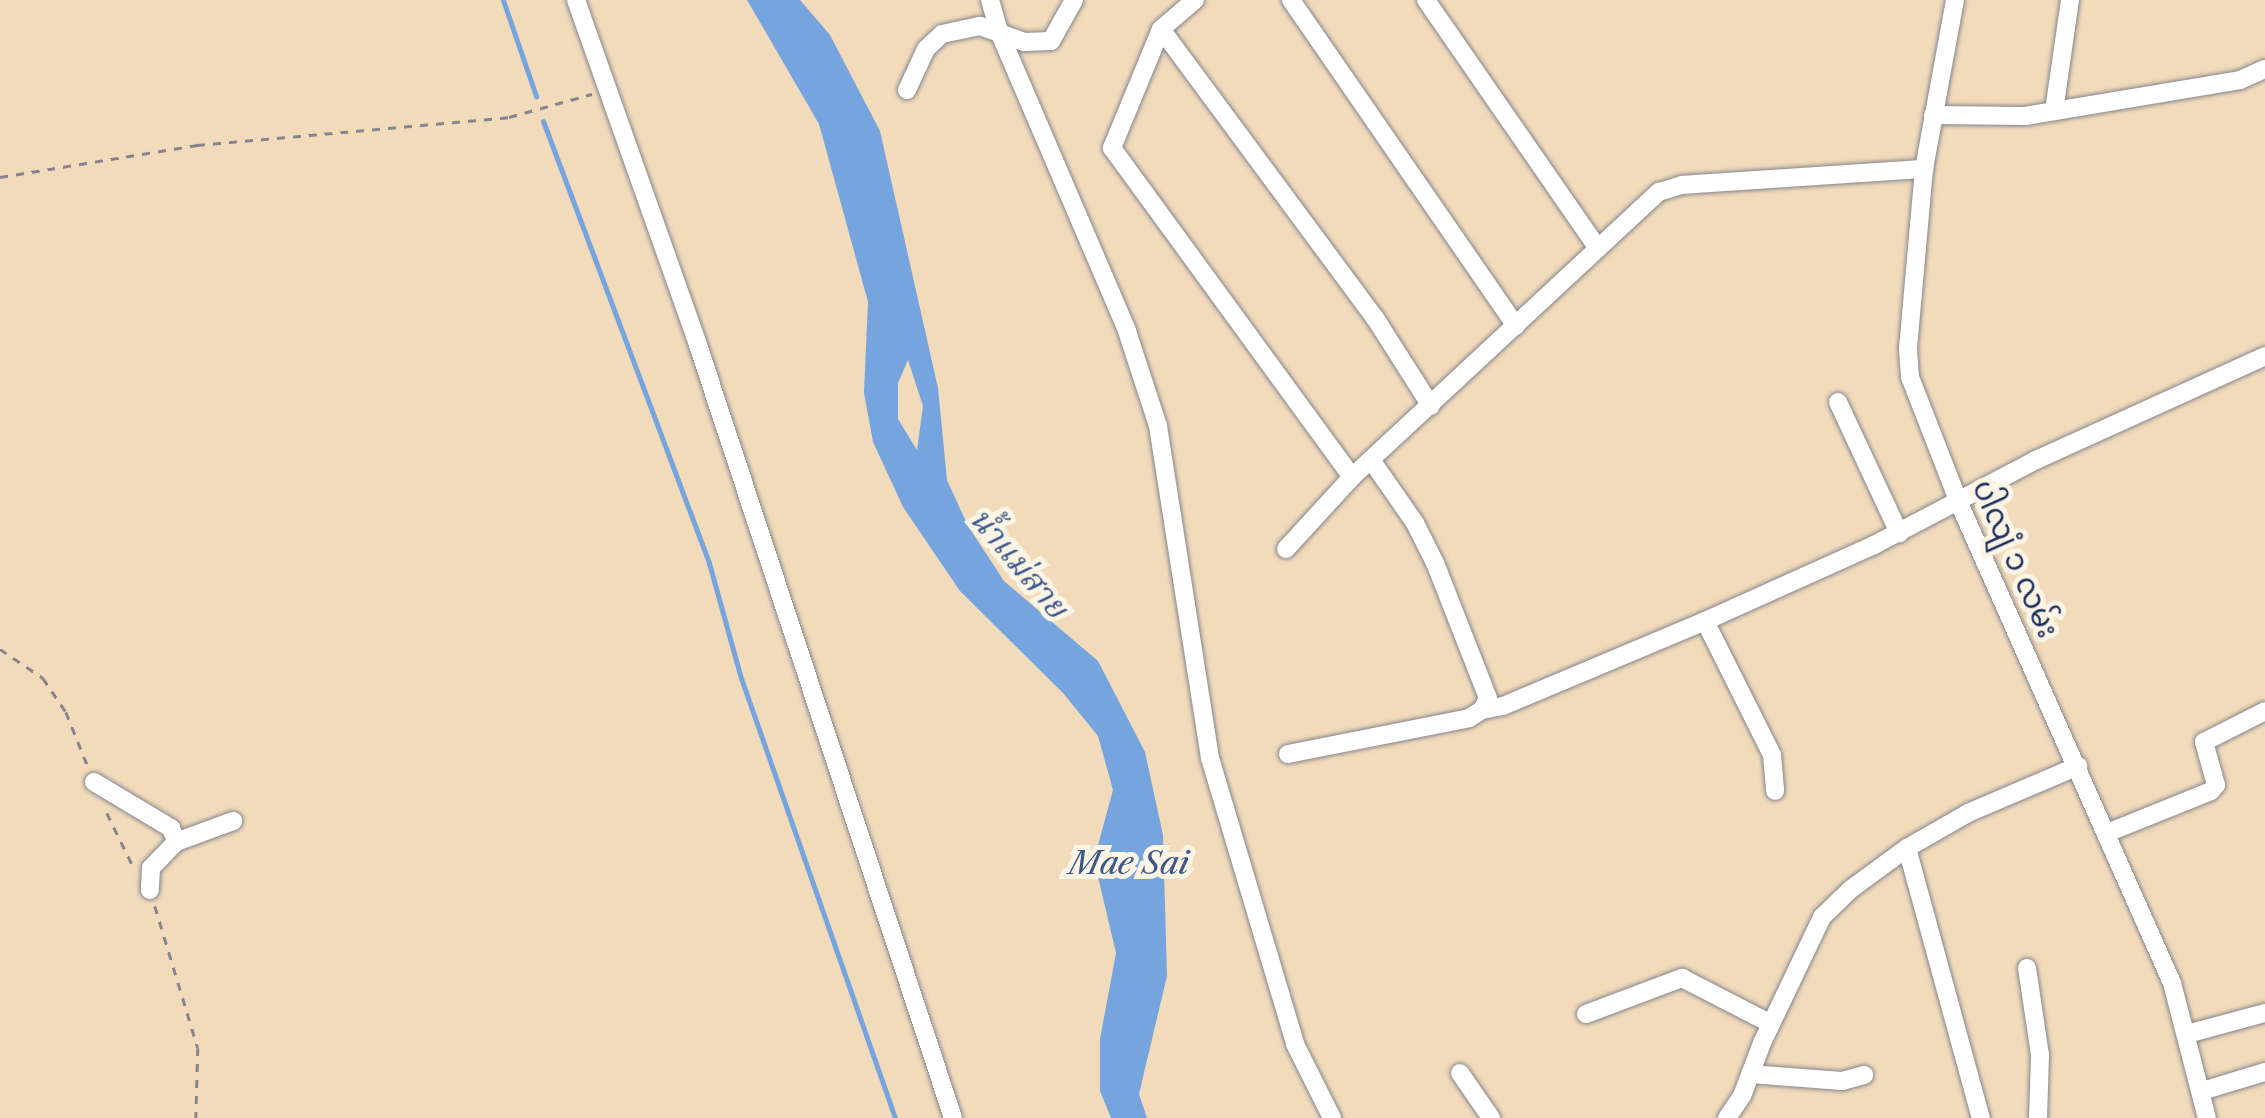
<!DOCTYPE html>
<meta charset="utf-8">
<style>
body{margin:0}
#map{position:relative;width:2265px;height:1118px;overflow:hidden;background:#f2dbbb;font-family:"Libre Caslon Text","Noto Sans Myanmar","Noto Serif Thai",serif}
div>[style]{position:absolute}
[style*='--x']{left:calc(var(--x)*1px);top:calc(var(--y)*1px);width:calc(var(--w)*1px);rotate:calc(var(--a)*1deg)}
.water>*{inset:0;background:#76a4df}
.stream>*{height:5px;margin:-2.5px;padding:0 2.5px;transform-origin:2.5px;border-radius:2.5px;background:#76a4df}
.path>*{height:2.5px;margin-top:-1.25px;transform-origin:0;background:repeating-linear-gradient(90deg,#86858c 0 8px,transparent 0 16px)}
.roads{filter:drop-shadow(0 0 2px #86858c) drop-shadow(0 0 2px #86858c)}
.minor>*{height:18px;margin:-9px;padding:0 9px;transform-origin:9px;border-radius:9px;background:#fff}
span{translate:-50% -50%;white-space:nowrap;text-align:center;line-height:1.15;-webkit-text-stroke:10px #fcf5e5;paint-order:stroke}
.street-label{font-size:30px;color:#1b2f5e}
.water-label{font-size:32px;color:#3b588b;font-style:italic}
</style>
<div id="map">
<div class="water">
<i style="clip-path:polygon(evenodd,747px 0,800px 0,830px 35px,880px 131px,938px 388px,947px 480px,968px 526px,1004px 581px,1098px 661px,1145px 752px,1163px 835px,1167px 976px,1139px 1094px,1147px 1118px,1111px 1118px,1100px 1091px,1100px 1039px,1116px 953px,1094px 860px,1113px 790px,1098px 736px,1063px 693px,960px 591px,903px 507px,873px 442px,864px 393px,868px 302px,819px 124px,747px 0,908px 360px,923px 406px,917px 450px,898px 419px,898px 383px,908px 360px)"></i>
</div>
<div class="stream">
<i style="--x:503;--y:0;--w:102;--a:71"></i>
<i style="--x:543;--y:121;--w:472;--a:69.4"></i>
<i style="--x:709;--y:563;--w:119;--a:74.5"></i>
<i style="--x:741;--y:678;--w:466;--a:70.7"></i>
</div>
<div class="path">
<i style="--x:0;--y:177;--w:200;--a:-9.2"></i>
<i style="--x:197;--y:145;--w:313;--a:-5.1"></i>
<i style="--x:509;--y:117;--w:86;--a:-15.5"></i>
<i style="--x:0;--y:649;--w:52;--a:34"></i>
<i style="--x:43;--y:678;--w:41;--a:55.9"></i>
<i style="--x:66;--y:712;--w:56;--a:68"></i>
<i style="--x:107;--y:813;--w:57;--a:63.9"></i>
<i style="--x:155;--y:906;--w:148;--a:73.2"></i>
<i style="--x:198;--y:1048;--w:70;--a:91.6"></i>
</div>
<div class="roads">
<div class="minor">
<i style="--x:576;--y:0;--w:366;--a:70.5"></i>
<i style="--x:698;--y:345;--w:814;--a:71.74"></i>
<i style="--x:990;--y:0;--w:35;--a:74"></i>
<i style="--x:1000;--y:34;--w:323;--a:66.8"></i>
<i style="--x:1127;--y:331;--w:100;--a:71.9"></i>
<i style="--x:1158;--y:426;--w:336;--a:81.1"></i>
<i style="--x:1210;--y:758;--w:298;--a:73.4"></i>
<i style="--x:1295;--y:1044;--w:83;--a:63.4"></i>
<i style="--x:1195;--y:0;--w:45;--a:139.5"></i>
<i style="--x:1161;--y:29;--w:129;--a:112.4"></i>
<i style="--x:1112;--y:148;--w:407;--a:53.9"></i>
<i style="--x:1291;--y:0;--w:396;--a:55.4"></i>
<i style="--x:1426;--y:0;--w:302;--a:55.3"></i>
<i style="--x:1955;--y:0;--w:172;--a:100.4"></i>
<i style="--x:1924;--y:169;--w:181;--a:95.1"></i>
<i style="--x:1908;--y:349;--w:28;--a:86"></i>
<i style="--x:1910;--y:377;--w:135;--a:68.7"></i>
<i style="--x:1959;--y:503;--w:525;--a:66.07"></i>
<i style="--x:2172;--y:983;--w:139;--a:75.5"></i>
<i style="--x:1161;--y:29;--w:360;--a:53.5"></i>
<i style="--x:1375;--y:318;--w:104;--a:57.5"></i>
<i style="--x:907;--y:90;--w:45;--a:-65.1"></i>
<i style="--x:926;--y:49;--w:22;--a:-43"></i>
<i style="--x:942;--y:34;--w:39;--a:-12"></i>
<i style="--x:980;--y:26;--w:47;--a:20"></i>
<i style="--x:1024;--y:42;--w:27;--a:-2"></i>
<i style="--x:1051;--y:41;--w:47;--a:-60.7"></i>
<i style="--x:2054;--y:111;--w:112;--a:-81.8"></i>
<i style="--x:1933;--y:115;--w:92;--a:0.6"></i>
<i style="--x:2025;--y:116;--w:218;--a:-9.5"></i>
<i style="--x:2240;--y:80;--w:27;--a:-24"></i>
<i style="--x:1838;--y:402;--w:145;--a:65"></i>
<i style="--x:1286;--y:549;--w:98;--a:-47.5"></i>
<i style="--x:1352;--y:477;--w:419;--a:-42.9"></i>
<i style="--x:1659;--y:192;--w:24;--a:-17"></i>
<i style="--x:1682;--y:185;--w:243;--a:-3.8"></i>
<i style="--x:1705;--y:621;--w:150;--a:63.4"></i>
<i style="--x:1772;--y:755;--w:36;--a:85"></i>
<i style="--x:1482;--y:710;--w:21;--a:-11"></i>
<i style="--x:1503;--y:706;--w:219;--a:-22.8"></i>
<i style="--x:1705;--y:621;--w:185;--a:-24.2"></i>
<i style="--x:1874;--y:545;--w:183;--a:-27.7"></i>
<i style="--x:2036;--y:460;--w:252;--a:-24.4"></i>
<i style="--x:1288;--y:754;--w:185;--a:-11.2"></i>
<i style="--x:1469;--y:718;--w:15;--a:-32"></i>
<i style="--x:1482;--y:710;--w:13;--a:-63"></i>
<i style="--x:1488;--y:698;--w:145;--a:-111.4"></i>
<i style="--x:1435;--y:563;--w:45;--a:-116.6"></i>
<i style="--x:1415;--y:523;--w:77;--a:-124.9"></i>
<i style="--x:94;--y:782;--w:90;--a:30.9"></i>
<i style="--x:171;--y:828;--w:15;--a:70"></i>
<i style="--x:176;--y:842;--w:36;--a:134"></i>
<i style="--x:151;--y:868;--w:22;--a:93"></i>
<i style="--x:2107;--y:833;--w:112;--a:-22"></i>
<i style="--x:2211;--y:791;--w:8;--a:-50"></i>
<i style="--x:2216;--y:785;--w:45;--a:-105.6"></i>
<i style="--x:2204;--y:742;--w:68;--a:-26.9"></i>
<i style="--x:176;--y:842;--w:61;--a:-20.2"></i>
<i style="--x:1907;--y:848;--w:280;--a:74.7"></i>
<i style="--x:2027;--y:968;--w:88;--a:81.5"></i>
<i style="--x:2040;--y:1055;--w:63;--a:91.8"></i>
<i style="--x:1586;--y:1014;--w:103;--a:-20.6"></i>
<i style="--x:1682;--y:978;--w:100;--a:27.3"></i>
<i style="--x:2187;--y:1034;--w:81;--a:-15.1"></i>
<i style="--x:1460;--y:1073;--w:55;--a:55.4"></i>
<i style="--x:1750;--y:1074;--w:92;--a:4.4"></i>
<i style="--x:1842;--y:1081;--w:23;--a:-15"></i>
<i style="--x:2202;--y:1091;--w:66;--a:-16.8"></i>
<i style="--x:1727;--y:1118;--w:27;--a:-56"></i>
<i style="--x:1742;--y:1096;--w:57;--a:-69.3"></i>
<i style="--x:1762;--y:1043;--w:140;--a:-64.5"></i>
<i style="--x:1822;--y:917;--w:40;--a:-44"></i>
<i style="--x:1851;--y:889;--w:69;--a:-36.2"></i>
<i style="--x:1907;--y:848;--w:70;--a:-29.8"></i>
<i style="--x:1968;--y:813;--w:120;--a:-23.1"></i>
</div>
</div>
<div class="street-label">
<span style="left:2015px;top:559px;rotate:66deg">ပါလျံ ၁ လမ်း</span>
</div>
<div class="water-label">
<span style="left:1019px;top:563px;rotate:50deg">น้ำแม่สาย</span>
<span style="left:1129px;top:863px">Mae Sai</span>
</div>
</div>
